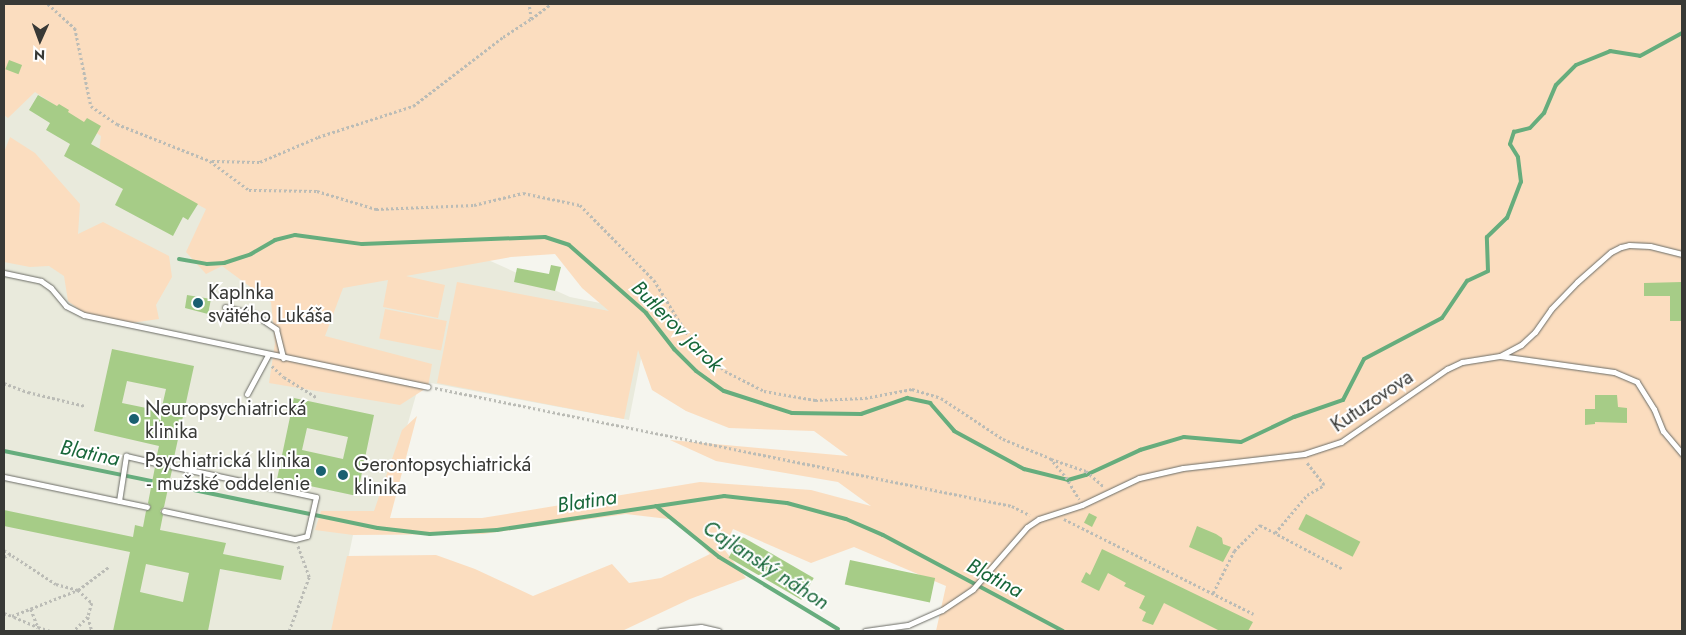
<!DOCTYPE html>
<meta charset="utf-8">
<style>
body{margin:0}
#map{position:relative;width:1686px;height:635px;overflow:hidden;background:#f5f5ee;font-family:Jost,sans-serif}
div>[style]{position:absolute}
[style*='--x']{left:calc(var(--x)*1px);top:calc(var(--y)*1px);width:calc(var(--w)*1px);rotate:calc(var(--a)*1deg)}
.built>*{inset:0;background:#e9eadc}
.green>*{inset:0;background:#fbddbf;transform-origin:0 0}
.stream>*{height:4px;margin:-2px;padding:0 2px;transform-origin:2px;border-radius:2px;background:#66ad7d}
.building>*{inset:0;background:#a6cc87;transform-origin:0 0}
.path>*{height:2.5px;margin-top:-1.25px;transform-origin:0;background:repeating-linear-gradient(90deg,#bbbcb6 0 2.5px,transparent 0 5px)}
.roads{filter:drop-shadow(0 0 1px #6a6b65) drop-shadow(0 0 1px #6a6b65)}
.service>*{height:5px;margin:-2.5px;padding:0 2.5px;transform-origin:2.5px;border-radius:2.5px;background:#fff}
.dots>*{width:14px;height:14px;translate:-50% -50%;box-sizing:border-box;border:2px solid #fff;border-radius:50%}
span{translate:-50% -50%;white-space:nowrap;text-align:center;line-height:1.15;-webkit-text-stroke:4px #fff;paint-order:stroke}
.poi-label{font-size:20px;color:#383936}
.left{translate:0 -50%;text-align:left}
.right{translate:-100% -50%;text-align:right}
.street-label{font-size:20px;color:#383936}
.water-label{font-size:21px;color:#176639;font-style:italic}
.frame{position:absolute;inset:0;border:5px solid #383936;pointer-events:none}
.north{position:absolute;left:15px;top:15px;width:50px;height:50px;-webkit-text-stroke:4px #fff;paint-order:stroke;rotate:182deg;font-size:14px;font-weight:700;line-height:20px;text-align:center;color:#383936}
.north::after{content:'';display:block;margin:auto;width:18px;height:22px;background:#383936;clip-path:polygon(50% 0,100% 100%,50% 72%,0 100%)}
</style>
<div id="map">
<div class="built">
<i style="clip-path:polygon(4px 69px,444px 240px,570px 297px,650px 313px,629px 420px,420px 381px,378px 528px,359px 524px,353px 535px,333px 631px,4px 631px)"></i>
</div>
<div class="green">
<i style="clip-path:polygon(4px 4px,1682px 4px,1682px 631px,936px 631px,946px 586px,854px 547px,811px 563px,733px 529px,724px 549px,746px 578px,690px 599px,622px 631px,331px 631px,347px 556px,436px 555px,475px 569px,533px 596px,612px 564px,629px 583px,661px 578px,710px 554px,677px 520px,626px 514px,483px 534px,353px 535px,315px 530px,321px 511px,374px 511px,402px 430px,417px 416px,390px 518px,482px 518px,700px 482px,811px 490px,871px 506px,838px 482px,716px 461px,670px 440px,848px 456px,814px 431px,729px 428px,686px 411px,652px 390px,638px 350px,624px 419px,437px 383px,457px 282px,609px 311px,582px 288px,555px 254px,511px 257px,406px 276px,445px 285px,438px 318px,383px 307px,388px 280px,343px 288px,325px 336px,432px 364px,428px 387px,400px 405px,269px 383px,275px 343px,271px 302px,222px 266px,206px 274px,186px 252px,206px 209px,99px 152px,101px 136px,35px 92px,8px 118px,4px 115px)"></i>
<i style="clip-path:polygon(10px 137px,35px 153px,80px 204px,78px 234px,103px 222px,169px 256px,172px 277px,156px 305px,159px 319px,131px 323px,90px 318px,68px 301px,64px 276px,49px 266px,30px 267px,4px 262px,4px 152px)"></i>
<i style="left:385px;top:309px;width:63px;height:30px;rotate:11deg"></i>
</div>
<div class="stream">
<i style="--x:179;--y:259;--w:28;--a:10"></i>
<i style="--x:207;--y:264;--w:17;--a:-3"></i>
<i style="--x:224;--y:263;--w:28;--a:-18"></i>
<i style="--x:251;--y:254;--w:28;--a:-30"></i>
<i style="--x:275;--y:240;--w:21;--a:-14"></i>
<i style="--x:295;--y:235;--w:68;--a:7.7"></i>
<i style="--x:362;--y:244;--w:183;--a:-2.2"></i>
<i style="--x:545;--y:237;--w:25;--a:18"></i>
<i style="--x:569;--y:245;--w:103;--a:41.4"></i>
<i style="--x:646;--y:313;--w:46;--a:52.1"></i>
<i style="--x:674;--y:349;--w:31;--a:45"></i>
<i style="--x:696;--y:371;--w:34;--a:36"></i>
<i style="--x:724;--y:391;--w:71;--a:17.9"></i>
<i style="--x:792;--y:413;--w:69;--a:0.8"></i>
<i style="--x:861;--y:414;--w:49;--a:-19.2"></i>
<i style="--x:907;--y:398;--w:24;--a:12"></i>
<i style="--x:930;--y:403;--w:37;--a:49"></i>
<i style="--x:954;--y:431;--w:80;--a:28.5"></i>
<i style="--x:1024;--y:469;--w:45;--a:14"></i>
<i style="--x:1068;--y:480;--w:19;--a:-16"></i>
<i style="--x:1086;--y:475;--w:60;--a:-24.8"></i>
<i style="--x:1140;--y:450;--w:46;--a:-16.5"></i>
<i style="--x:1184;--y:437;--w:57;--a:5"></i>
<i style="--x:1241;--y:442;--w:59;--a:-25.3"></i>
<i style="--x:1294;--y:417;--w:52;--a:-19.1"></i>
<i style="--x:1343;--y:400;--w:46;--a:-62.9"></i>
<i style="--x:1364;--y:359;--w:88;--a:-27.7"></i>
<i style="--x:1442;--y:318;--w:45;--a:-56"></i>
<i style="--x:1467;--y:281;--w:23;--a:-25"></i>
<i style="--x:1488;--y:271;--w:34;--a:-92"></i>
<i style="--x:1487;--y:237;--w:28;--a:-44"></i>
<i style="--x:1507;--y:218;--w:39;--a:-69"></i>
<i style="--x:1521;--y:182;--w:25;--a:-97"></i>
<i style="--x:1518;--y:157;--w:15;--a:-122"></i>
<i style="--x:1510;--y:144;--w:13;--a:-72"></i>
<i style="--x:1514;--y:132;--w:16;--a:-14"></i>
<i style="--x:1530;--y:128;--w:21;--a:-47"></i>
<i style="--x:1544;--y:113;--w:30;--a:-67"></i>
<i style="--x:1556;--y:85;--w:28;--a:-45"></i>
<i style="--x:1576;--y:65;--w:37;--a:-22"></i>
<i style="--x:1610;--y:51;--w:30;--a:9"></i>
<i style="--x:1640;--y:56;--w:48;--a:-28.7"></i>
<i style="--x:4;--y:451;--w:155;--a:11.5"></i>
<i style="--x:165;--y:484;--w:217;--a:11.7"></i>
<i style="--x:378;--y:528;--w:52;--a:6.6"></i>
<i style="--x:430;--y:534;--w:67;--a:-3.4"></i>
<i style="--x:497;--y:530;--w:230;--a:-8.5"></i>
<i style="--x:724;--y:496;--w:63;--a:6.3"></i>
<i style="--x:787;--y:503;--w:61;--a:15.2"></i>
<i style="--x:846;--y:519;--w:40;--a:23.4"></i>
<i style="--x:883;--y:535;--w:204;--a:28.1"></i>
<i style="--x:656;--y:506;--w:81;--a:39"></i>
<i style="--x:719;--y:557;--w:139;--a:31.2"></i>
</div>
<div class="building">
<i style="left:9px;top:60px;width:14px;height:10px;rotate:21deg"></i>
<i style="clip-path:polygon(38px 95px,57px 106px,59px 104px,69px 110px,68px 112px,84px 122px,87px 118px,101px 126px,91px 144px,198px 204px,188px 220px,183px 217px,173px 236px,115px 205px,123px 189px,64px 156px,70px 144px,46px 130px,50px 123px,29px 110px)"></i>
<i style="clip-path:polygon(551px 265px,561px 267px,555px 291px,514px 282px,517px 268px,549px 274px)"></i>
<i style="clip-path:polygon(1682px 282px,1682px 321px,1670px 321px,1670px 296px,1644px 296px,1644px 283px)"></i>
<i style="clip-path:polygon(187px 295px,211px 299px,208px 314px,185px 308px)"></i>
<i style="clip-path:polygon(evenodd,112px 349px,194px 366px,173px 462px,168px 466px,172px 470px,164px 507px,160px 511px,163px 515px,160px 530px,226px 543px,223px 554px,284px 566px,281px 580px,220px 569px,208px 631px,113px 631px,130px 552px,4px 526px,4px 510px,133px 537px,135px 525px,143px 527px,146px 511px,151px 507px,148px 503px,155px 467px,160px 464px,156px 459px,159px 446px,94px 431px,112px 349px,127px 381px,166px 389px,161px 411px,122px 403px,127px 381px,112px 349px,146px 564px,189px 573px,183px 602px,140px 592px,146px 564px)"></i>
<i style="clip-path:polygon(1595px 395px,1617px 395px,1618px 407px,1627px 408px,1627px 423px,1595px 422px,1595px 424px,1585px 425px,1585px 409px,1595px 409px)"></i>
<i style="clip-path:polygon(evenodd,294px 398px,374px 415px,357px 496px,277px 479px,294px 398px,307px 428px,348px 437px,343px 459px,302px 450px,307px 428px)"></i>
<i style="left:1089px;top:513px;width:9px;height:11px;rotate:27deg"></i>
<i style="left:1306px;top:514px;width:61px;height:17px;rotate:27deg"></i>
<i style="clip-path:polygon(1197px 526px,1216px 534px,1222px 538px,1223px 544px,1231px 547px,1223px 562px,1189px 547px)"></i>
<i style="left:741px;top:536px;width:84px;height:25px;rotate:30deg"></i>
<i style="clip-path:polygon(1102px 549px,1253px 622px,1248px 631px,1220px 631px,1164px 603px,1153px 625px,1142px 621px,1146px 612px,1139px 608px,1145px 596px,1124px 586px,1126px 583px,1108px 573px,1099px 591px,1081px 582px,1086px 572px,1090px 575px)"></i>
<i style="left:850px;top:560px;width:87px;height:25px;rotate:12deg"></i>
</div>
<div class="path">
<i style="--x:48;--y:4;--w:36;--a:42"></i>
<i style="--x:75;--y:28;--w:80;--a:78.4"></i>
<i style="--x:91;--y:106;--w:32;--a:35"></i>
<i style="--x:117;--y:124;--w:100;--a:21.7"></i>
<i style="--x:210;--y:161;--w:49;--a:36.6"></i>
<i style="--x:249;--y:190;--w:68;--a:0.8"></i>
<i style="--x:317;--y:191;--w:62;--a:17"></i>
<i style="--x:376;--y:209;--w:98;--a:-2.3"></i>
<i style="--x:474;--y:205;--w:50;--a:-13.8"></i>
<i style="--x:523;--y:193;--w:58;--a:11.9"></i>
<i style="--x:580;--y:205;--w:105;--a:45.4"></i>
<i style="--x:654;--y:280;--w:61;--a:58.4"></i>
<i style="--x:686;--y:332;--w:55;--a:45"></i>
<i style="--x:725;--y:371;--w:44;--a:27.1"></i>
<i style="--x:764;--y:391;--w:52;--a:10"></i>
<i style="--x:815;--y:400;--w:50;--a:-2.3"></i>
<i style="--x:865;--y:398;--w:48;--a:-10.8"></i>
<i style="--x:912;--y:389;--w:30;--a:17"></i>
<i style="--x:941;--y:398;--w:74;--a:33.5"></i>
<i style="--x:1003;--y:439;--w:51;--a:22"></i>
<i style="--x:1050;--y:458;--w:25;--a:50"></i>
<i style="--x:1066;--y:477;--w:26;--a:59"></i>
<i style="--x:531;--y:19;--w:25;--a:-37"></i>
<i style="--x:212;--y:161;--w:48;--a:1.2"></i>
<i style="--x:260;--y:162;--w:63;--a:-23.3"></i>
<i style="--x:318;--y:137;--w:100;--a:-18.1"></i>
<i style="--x:413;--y:106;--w:113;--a:-37.5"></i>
<i style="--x:503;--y:37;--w:33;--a:-33"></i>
<i style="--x:531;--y:19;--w:15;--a:-98"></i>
<i style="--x:272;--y:366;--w:16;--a:43"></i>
<i style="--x:284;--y:377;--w:39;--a:32"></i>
<i style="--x:4;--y:383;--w:26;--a:21"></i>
<i style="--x:28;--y:392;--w:59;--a:13.8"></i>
<i style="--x:435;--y:388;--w:589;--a:11.56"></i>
<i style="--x:1012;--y:506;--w:20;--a:27"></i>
<i style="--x:1051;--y:459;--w:37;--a:19"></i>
<i style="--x:1086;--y:471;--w:23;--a:41"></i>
<i style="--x:1064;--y:519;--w:212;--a:26.6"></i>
<i style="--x:1275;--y:533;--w:50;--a:-49.9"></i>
<i style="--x:1307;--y:495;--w:20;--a:-30"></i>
<i style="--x:1324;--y:485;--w:29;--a:-128"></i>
<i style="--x:4;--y:550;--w:62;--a:33.2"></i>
<i style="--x:56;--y:584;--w:23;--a:15"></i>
<i style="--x:78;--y:590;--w:38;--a:-37"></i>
<i style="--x:4;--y:557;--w:8;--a:-23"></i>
<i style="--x:1213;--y:593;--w:47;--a:-63.4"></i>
<i style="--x:1234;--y:551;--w:37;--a:-45"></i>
<i style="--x:1260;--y:525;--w:94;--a:27.9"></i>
<i style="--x:31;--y:609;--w:19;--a:69"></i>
<i style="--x:38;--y:627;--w:13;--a:18"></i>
<i style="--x:4;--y:613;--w:9;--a:21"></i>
<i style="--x:12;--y:616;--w:71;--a:-21.5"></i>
<i style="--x:78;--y:590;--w:19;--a:43"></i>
<i style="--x:92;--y:603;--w:15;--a:106"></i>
<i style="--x:88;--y:617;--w:20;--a:135"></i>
<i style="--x:14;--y:617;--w:26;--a:23"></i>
<i style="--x:88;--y:617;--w:15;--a:74"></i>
<i style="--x:289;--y:631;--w:58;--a:-69.7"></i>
<i style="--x:309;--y:577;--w:33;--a:-110"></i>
</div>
<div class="roads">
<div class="service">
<i style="--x:4;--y:273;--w:38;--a:12"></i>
<i style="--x:41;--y:281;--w:12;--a:35"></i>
<i style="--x:51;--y:288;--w:23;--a:50"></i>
<i style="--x:66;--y:306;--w:20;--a:27"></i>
<i style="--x:84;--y:315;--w:351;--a:11.8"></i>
<i style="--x:225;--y:307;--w:30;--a:14"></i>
<i style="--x:254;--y:314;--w:27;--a:34"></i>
<i style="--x:276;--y:329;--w:30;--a:76"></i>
<i style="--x:1500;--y:356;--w:115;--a:8"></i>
<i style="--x:1614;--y:372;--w:25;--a:23"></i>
<i style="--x:1637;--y:382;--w:32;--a:58"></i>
<i style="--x:1654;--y:409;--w:24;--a:68"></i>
<i style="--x:1663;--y:431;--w:30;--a:50"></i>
<i style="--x:247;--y:394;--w:44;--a:-61.7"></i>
<i style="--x:4;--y:477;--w:146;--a:11.8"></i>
<i style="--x:119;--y:501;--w:46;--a:-81.2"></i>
<i style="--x:126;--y:456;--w:31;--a:13"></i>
<i style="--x:164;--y:511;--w:134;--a:12.1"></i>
<i style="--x:295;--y:539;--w:12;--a:-14"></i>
<i style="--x:307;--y:536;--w:40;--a:-77"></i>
<i style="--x:316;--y:497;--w:147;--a:-167.9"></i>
<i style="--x:660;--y:631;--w:41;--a:-5.6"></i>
<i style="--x:701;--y:627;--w:18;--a:13"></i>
<i style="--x:865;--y:631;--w:43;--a:-7.9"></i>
<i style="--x:908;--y:625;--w:37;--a:-24"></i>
<i style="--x:942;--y:610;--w:37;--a:-34"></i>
<i style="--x:973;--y:589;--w:82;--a:-48.9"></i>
<i style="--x:1027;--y:527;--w:14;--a:-34"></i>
<i style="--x:1039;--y:519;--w:45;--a:-18"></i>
<i style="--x:1082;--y:505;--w:63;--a:-25.3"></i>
<i style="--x:1139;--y:478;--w:45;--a:-12.8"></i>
<i style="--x:1183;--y:468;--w:122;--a:-6.6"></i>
<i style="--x:1304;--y:454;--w:39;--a:-18"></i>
<i style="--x:1341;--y:442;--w:129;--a:-34.6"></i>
<i style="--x:1447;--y:369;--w:17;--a:-25"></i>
<i style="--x:1462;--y:362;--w:38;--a:-9"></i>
<i style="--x:1500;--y:356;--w:24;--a:-28"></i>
<i style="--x:1521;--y:345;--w:19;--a:-43"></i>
<i style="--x:1535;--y:332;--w:28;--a:-55"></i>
<i style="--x:1551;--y:309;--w:37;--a:-46"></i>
<i style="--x:1577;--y:282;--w:45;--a:-41.4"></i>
<i style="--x:1611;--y:252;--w:11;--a:-27"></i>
<i style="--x:1621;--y:247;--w:8;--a:-14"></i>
<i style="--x:1629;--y:245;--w:21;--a:3"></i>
<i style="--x:1650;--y:246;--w:33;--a:14"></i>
</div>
</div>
<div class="dots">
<i style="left:198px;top:303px;background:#195f70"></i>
<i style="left:134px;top:419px;background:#195f70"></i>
<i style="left:321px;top:471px;background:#195f70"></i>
<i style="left:343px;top:475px;background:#195f70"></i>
</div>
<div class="poi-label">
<span class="left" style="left:208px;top:304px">Kaplnka<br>svätého Lukáša</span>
<span class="left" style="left:145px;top:420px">Neuropsychiatrická<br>klinika</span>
<span class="right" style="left:310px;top:472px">Psychiatrická klinika<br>- mužské oddelenie</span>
<span class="left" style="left:354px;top:476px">Gerontopsychiatrická<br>klinika</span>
</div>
<div class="street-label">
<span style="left:1372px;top:401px;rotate:-34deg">Kutuzovova</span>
</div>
<div class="water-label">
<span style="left:677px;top:326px;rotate:45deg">Butlerov jarok</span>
<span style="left:90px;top:453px;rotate:12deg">Blatina</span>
<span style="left:587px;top:501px;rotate:-9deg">Blatina</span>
<span style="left:766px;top:565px;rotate:33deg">Cajlanský náhon</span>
<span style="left:995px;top:578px;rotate:28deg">Blatina</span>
</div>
<div class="frame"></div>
<div class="north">N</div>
</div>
